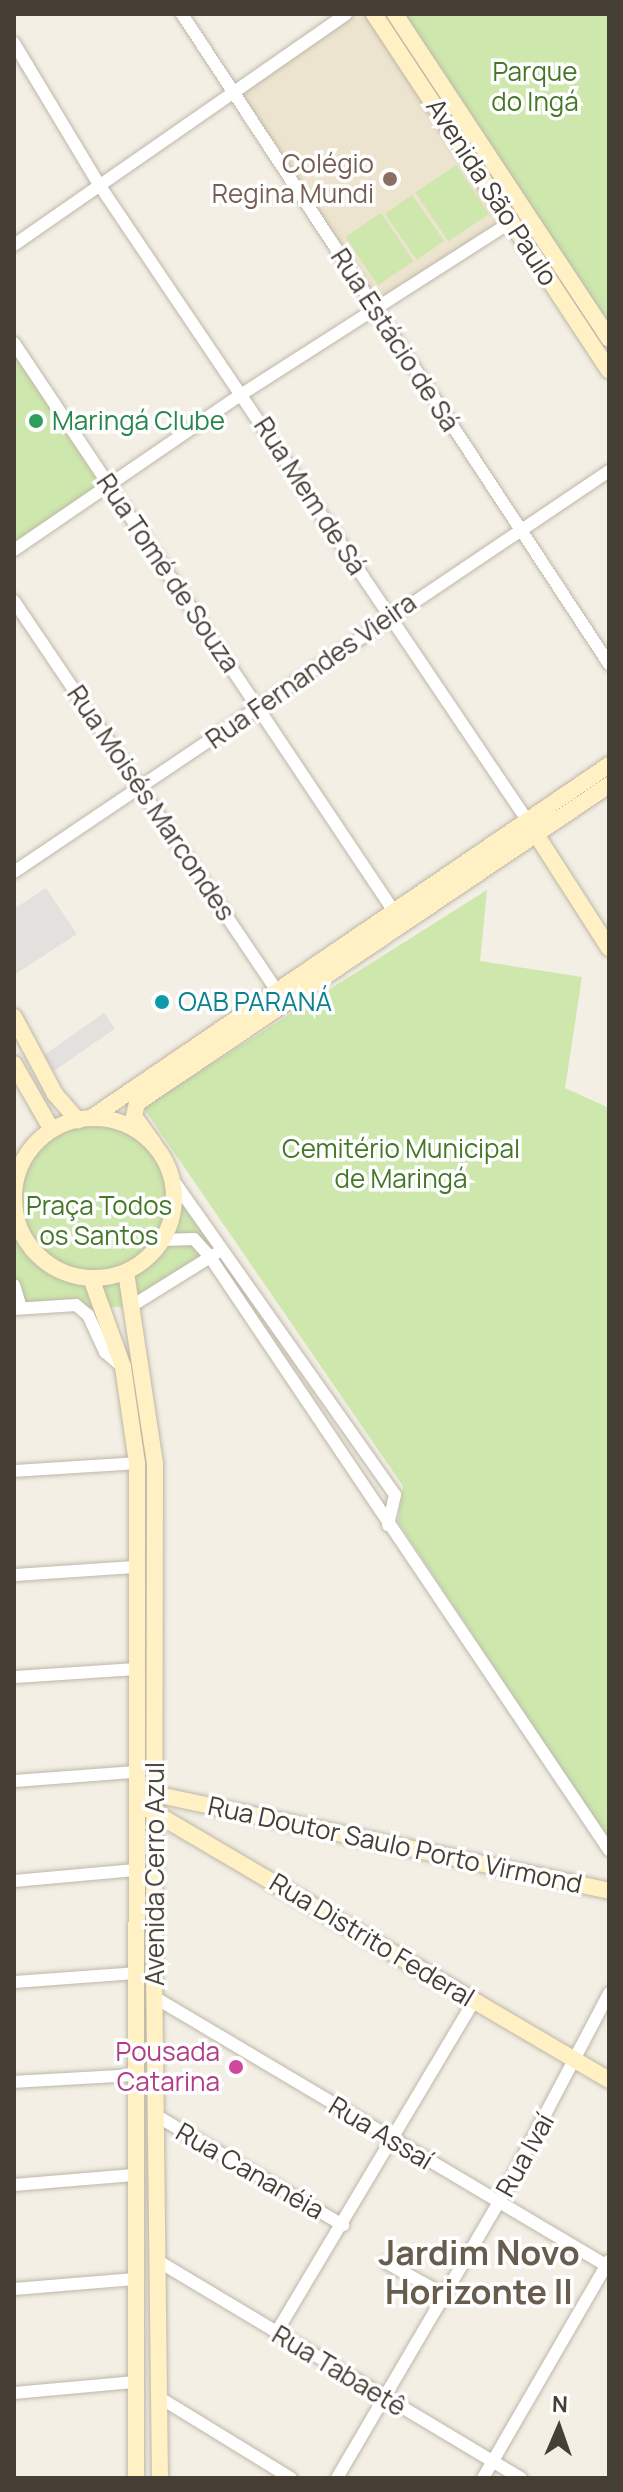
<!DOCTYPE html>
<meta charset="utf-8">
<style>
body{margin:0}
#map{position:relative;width:623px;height:2492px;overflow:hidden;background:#f3efe5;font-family:Manrope,sans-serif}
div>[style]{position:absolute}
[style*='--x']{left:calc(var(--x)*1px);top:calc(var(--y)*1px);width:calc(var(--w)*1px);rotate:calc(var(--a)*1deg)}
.education>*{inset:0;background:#ece4cf}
.green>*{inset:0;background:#cde7ad;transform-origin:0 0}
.parking>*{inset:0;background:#e3e1dd;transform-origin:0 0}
.roads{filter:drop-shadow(0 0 2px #beb7a8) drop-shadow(0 0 2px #beb7a8)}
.street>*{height:12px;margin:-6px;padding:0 6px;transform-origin:6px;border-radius:6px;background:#fff}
.secondary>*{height:16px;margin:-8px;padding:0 8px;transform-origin:8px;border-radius:8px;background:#fff1c3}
.secondary>.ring{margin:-8px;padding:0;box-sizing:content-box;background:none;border:16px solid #fff1c3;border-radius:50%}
.dots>*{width:22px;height:22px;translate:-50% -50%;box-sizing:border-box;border:4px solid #fff;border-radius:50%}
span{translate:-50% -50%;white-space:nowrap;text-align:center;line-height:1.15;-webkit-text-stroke:7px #fff;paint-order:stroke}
.park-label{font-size:26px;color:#457728}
.education-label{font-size:26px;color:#785e54}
.right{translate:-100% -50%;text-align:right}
.street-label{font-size:26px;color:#453f35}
.leisure-label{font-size:26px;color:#27864d}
.left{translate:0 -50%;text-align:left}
.culture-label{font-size:26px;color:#0d838f}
.hotel-label{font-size:26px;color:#b23c85}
.district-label{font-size:34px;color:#685d4c;font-weight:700}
.frame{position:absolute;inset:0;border:16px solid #453f35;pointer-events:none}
.north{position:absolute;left:519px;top:2388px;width:80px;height:80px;-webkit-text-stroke:6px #fff;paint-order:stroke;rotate:2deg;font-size:22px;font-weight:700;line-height:32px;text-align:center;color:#453f35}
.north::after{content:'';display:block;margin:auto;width:28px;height:36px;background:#453f35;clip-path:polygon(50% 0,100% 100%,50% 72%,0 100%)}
</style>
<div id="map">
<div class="education">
<i style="clip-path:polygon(351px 14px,372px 14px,511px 220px,382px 305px,240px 97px)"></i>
</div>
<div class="green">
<i style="clip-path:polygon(400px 14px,609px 14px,609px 332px)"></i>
<i style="left:456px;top:165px;width:59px;height:49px;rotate:56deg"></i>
<i style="left:412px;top:195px;width:56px;height:33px;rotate:55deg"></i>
<i style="left:381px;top:213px;width:58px;height:43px;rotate:56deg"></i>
<i style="clip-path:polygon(14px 355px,102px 487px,14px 545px)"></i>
<i style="clip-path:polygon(487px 890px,480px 961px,582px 977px,565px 1088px,609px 1108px,609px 1840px,398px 1522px,403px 1486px,143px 1107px)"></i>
<i style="clip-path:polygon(78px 1120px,114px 1120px,154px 1144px,173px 1180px,225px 1249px,130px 1307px,21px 1308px,14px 1285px,14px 1172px,39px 1141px)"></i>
</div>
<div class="parking">
<i style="clip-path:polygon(46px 888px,77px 934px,14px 975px,14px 909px)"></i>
<i style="left:104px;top:1013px;width:19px;height:74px;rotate:55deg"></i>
</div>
<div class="roads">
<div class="street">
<i style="--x:182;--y:14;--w:778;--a:56.7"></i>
<i style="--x:14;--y:43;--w:167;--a:59"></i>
<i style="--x:100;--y:186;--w:764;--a:56.04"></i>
<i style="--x:14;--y:245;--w:404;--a:-34.8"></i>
<i style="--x:14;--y:343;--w:689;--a:56.24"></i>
<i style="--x:14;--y:550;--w:276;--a:-34.4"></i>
<i style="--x:242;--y:394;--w:322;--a:-32.6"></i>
<i style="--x:14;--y:601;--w:476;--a:56"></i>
<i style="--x:14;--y:872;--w:718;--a:-33.98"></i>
<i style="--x:173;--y:1180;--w:385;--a:54.8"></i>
<i style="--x:395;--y:1495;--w:31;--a:103"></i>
<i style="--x:163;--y:1240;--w:31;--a:-2"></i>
<i style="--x:194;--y:1239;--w:24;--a:48"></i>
<i style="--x:210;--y:1257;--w:715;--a:56.07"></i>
<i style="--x:14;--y:1285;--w:24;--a:73"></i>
<i style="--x:130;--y:1307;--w:100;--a:-31.9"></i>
<i style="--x:14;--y:1309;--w:62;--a:-3.7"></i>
<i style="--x:76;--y:1305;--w:16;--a:40"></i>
<i style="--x:88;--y:1315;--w:41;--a:65.3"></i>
<i style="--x:105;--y:1352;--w:23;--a:40"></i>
<i style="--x:14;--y:1471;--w:123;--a:-3.7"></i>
<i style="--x:14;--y:1575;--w:122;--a:-3.8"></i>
<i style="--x:14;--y:1677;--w:120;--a:-3.8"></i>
<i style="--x:14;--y:1781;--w:119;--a:-4.3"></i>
<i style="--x:14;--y:1881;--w:121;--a:-5.2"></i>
<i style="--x:14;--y:1982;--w:122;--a:-4.2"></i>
<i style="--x:154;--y:1997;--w:529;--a:30.69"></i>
<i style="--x:14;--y:2082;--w:122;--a:-3.3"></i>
<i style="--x:157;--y:2116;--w:216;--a:30.4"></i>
<i style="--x:14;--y:2185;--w:120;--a:-4.8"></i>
<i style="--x:158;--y:2261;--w:423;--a:30.9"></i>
<i style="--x:387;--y:2263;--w:66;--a:28.9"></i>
<i style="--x:14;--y:2289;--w:121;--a:-4.7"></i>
<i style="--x:276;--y:2333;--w:387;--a:-59.2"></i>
<i style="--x:14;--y:2393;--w:122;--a:-5.2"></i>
<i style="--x:157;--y:2396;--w:157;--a:31.5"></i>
<i style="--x:337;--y:2478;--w:320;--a:-59.6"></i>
<i style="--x:499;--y:2202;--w:236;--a:-62.2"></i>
<i style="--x:483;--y:2478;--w:251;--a:-59.9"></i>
</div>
<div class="secondary">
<i style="--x:374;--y:14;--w:427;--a:56.6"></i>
<i style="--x:395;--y:14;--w:389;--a:56.6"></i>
<i style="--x:532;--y:828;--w:143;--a:57.3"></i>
<i style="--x:14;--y:1017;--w:87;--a:62"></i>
<i style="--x:55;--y:1094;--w:35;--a:49"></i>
<i style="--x:14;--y:1064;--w:76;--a:60.1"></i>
<i style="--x:91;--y:1118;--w:627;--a:-34.27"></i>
<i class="ring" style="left:14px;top:1118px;width:144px;height:144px"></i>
<i style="--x:154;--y:1144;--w:34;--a:-126"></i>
<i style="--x:134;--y:1116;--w:13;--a:-77"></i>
<i style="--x:137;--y:1103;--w:569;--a:-33.97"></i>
<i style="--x:126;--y:1272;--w:194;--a:81.4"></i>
<i style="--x:155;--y:1464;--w:503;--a:90.11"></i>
<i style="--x:154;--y:1967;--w:511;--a:89.33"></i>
<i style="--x:91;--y:1278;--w:95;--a:70.2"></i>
<i style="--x:123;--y:1367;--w:97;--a:81.7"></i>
<i style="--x:137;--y:1463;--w:1015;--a:90.06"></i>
<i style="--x:145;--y:1792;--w:474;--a:12"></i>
<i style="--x:148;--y:1809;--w:535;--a:30.45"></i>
</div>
</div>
<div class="dots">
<i style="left:390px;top:179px;background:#8d6e63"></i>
<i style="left:36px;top:421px;background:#2e9e5b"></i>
<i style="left:162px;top:1002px;background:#0f9aa8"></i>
<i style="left:236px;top:2067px;background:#d1479c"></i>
</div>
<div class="park-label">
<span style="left:535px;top:87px">Parque<br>do Ingá</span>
<span style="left:401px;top:1164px">Cemitério Municipal<br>de Maringá</span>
<span style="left:99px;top:1221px">Praça Todos<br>os Santos</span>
</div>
<div class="education-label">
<span class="right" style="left:374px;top:179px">Colégio<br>Regina Mundi</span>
</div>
<div class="street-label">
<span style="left:492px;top:192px;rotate:57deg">Avenida São Paulo</span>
<span style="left:395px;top:340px;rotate:57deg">Rua Estácio de Sá</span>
<span style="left:310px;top:496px;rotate:57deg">Rua Mem de Sá</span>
<span style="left:168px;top:573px;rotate:56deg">Rua Tomé de Souza</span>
<span style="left:311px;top:671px;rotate:-35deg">Rua Fernandes Vieira</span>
<span style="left:151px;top:803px;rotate:56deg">Rua Moisés Marcondes</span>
<span style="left:395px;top:1845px;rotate:12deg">Rua Doutor Saulo Porto Virmond</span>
<span style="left:155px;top:1874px;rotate:-90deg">Avenida Cerro Azul</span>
<span style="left:372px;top:1940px;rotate:31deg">Rua Distrito Federal</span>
<span style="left:381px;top:2133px;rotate:31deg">Rua Assaí</span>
<span style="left:525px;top:2155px;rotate:-61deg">Rua Ivaí</span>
<span style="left:250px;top:2171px;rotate:30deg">Rua Cananéia</span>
<span style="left:339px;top:2371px;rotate:31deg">Rua Tabaetê</span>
</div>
<div class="leisure-label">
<span class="left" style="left:52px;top:421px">Maringá Clube</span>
</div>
<div class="culture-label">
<span class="left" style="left:178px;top:1002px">OAB PARANÁ</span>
</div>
<div class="hotel-label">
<span class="right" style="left:220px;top:2067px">Pousada<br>Catarina</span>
</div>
<div class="district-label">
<span style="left:479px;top:2272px">Jardim Novo<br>Horizonte II</span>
</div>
<div class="frame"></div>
<div class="north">N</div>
</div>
